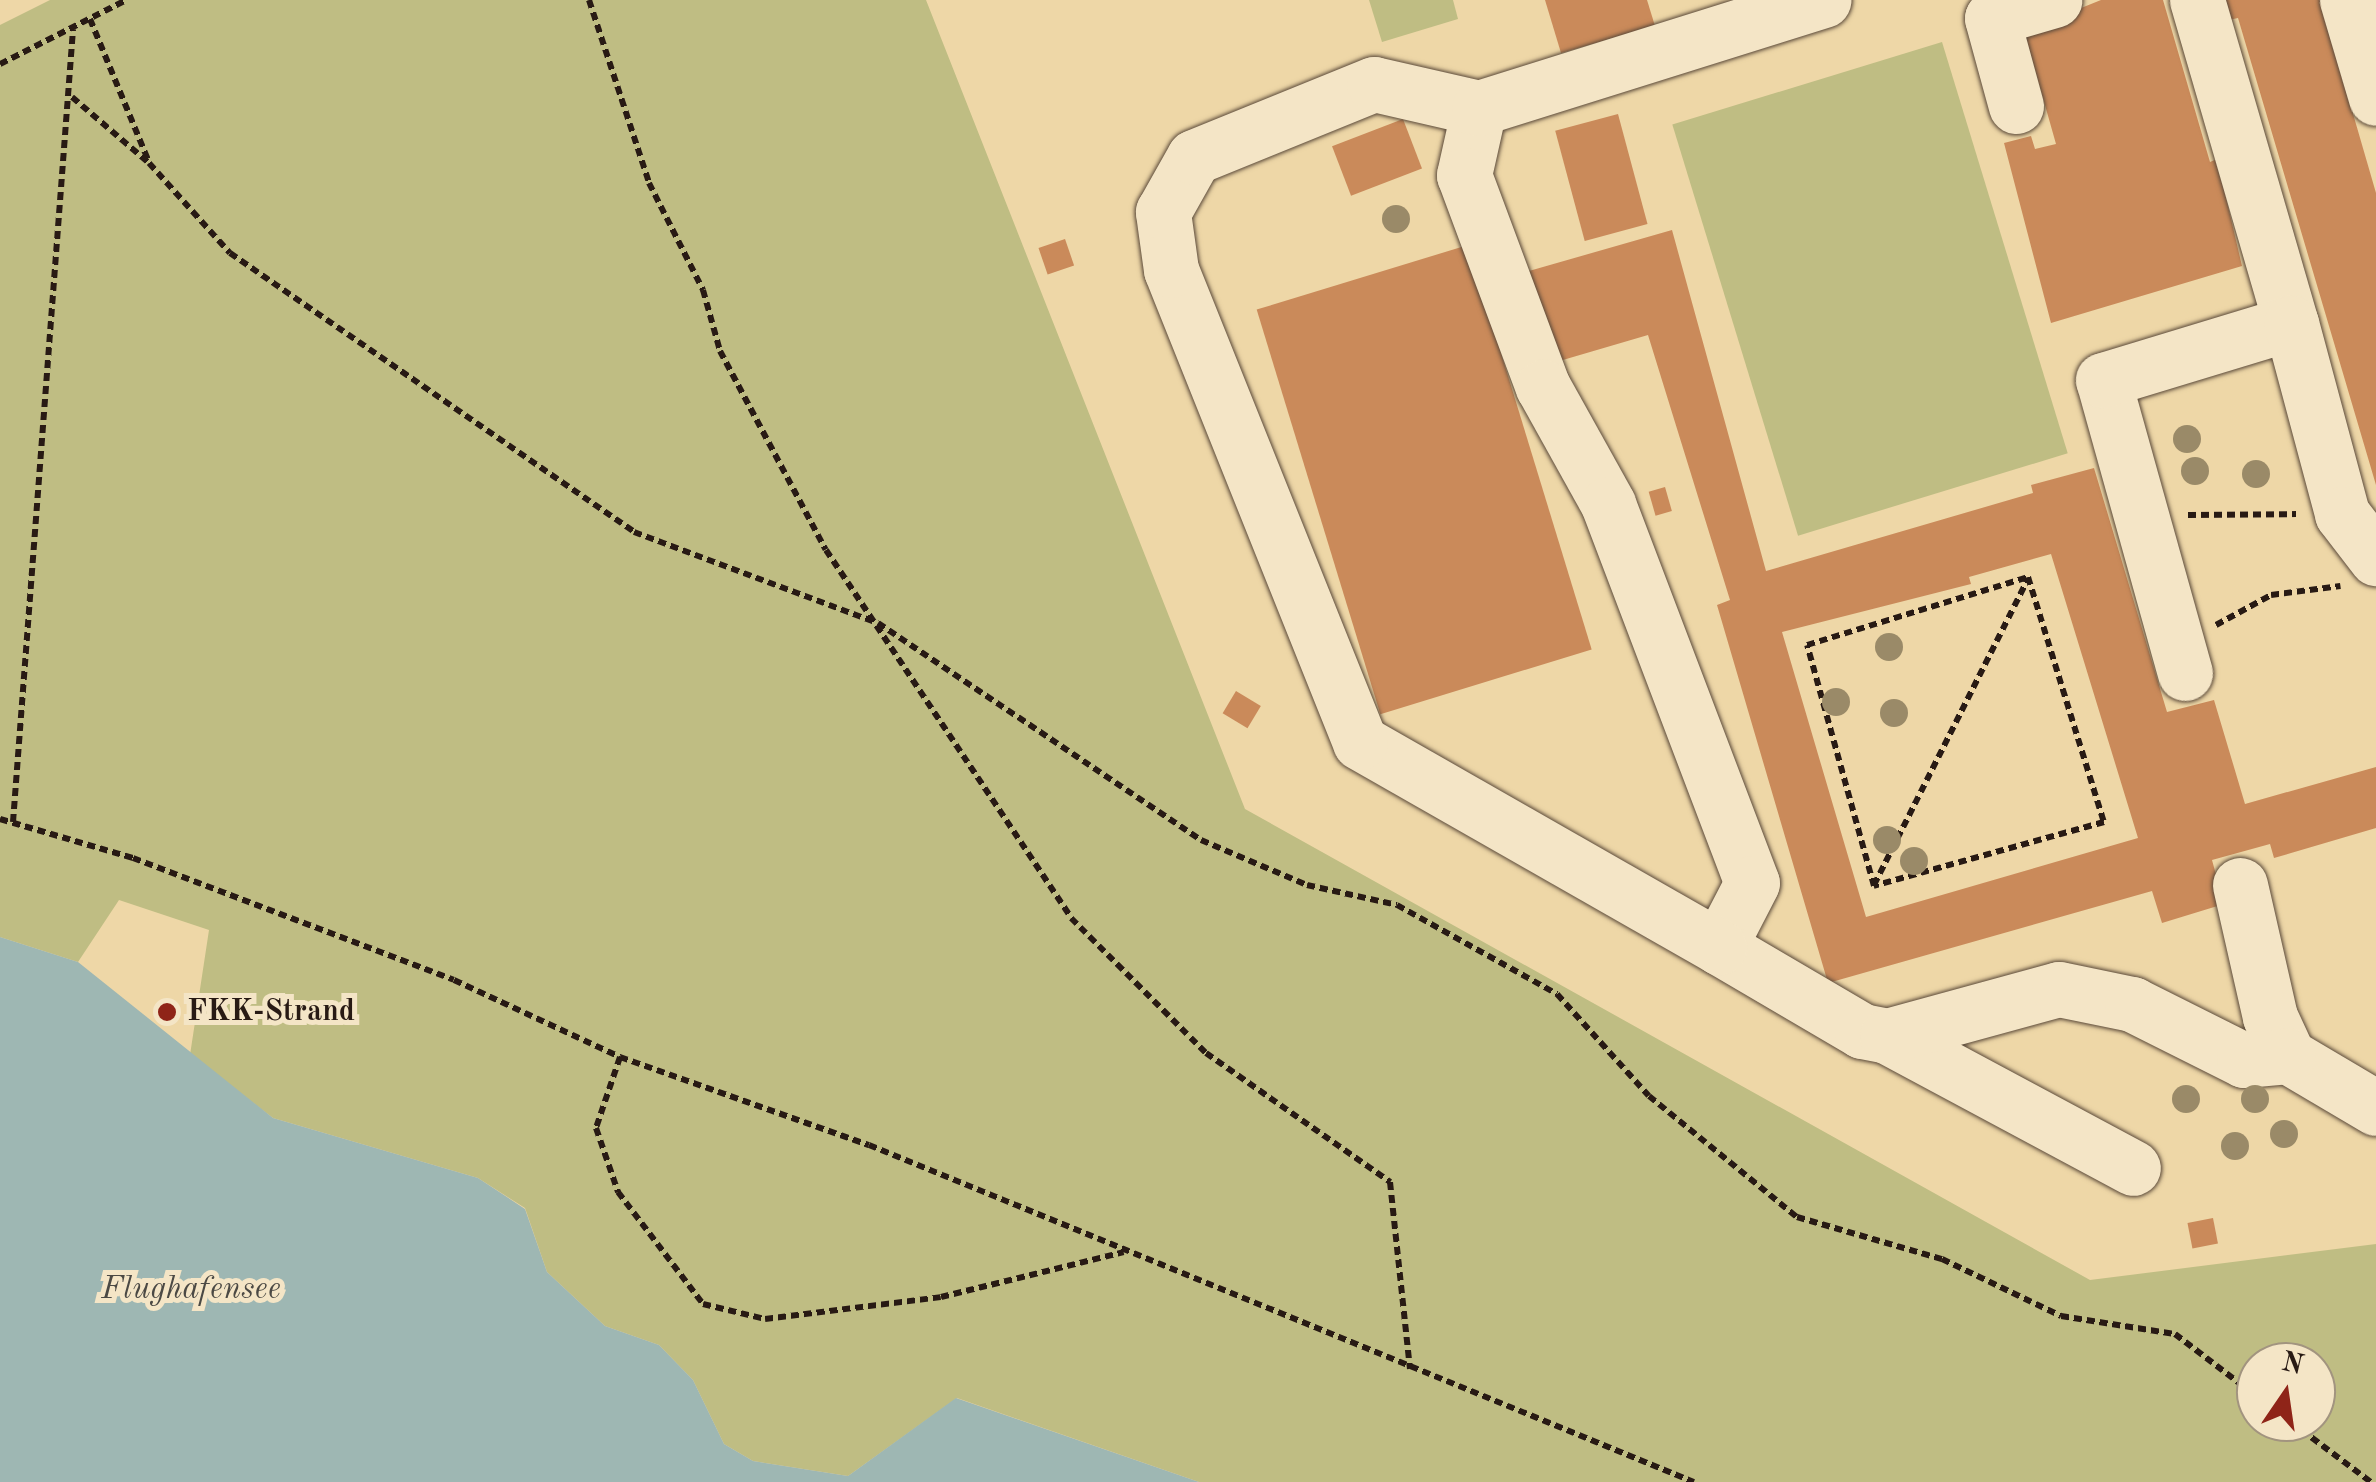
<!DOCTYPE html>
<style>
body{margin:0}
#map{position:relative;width:2376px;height:1482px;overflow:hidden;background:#eed7a7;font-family:"Old Standard TT",serif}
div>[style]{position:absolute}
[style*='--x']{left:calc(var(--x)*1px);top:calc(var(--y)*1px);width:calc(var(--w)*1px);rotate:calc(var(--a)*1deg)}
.green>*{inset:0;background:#bfbd83;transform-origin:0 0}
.water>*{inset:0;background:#9eb7b3}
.building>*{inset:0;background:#ca8a5a;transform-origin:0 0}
.path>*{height:6px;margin-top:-3px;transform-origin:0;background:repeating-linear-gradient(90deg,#281a14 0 8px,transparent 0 13px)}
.roads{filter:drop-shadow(0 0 2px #5a4939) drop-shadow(0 0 2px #5a4939)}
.minor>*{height:55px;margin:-27.5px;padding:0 27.5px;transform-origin:27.5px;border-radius:27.5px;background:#f4e5c6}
.trees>*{width:28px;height:28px;margin:-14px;border-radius:50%;background:#9a8a68}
.dots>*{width:28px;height:28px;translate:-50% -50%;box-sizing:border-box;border:5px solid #f4e5c6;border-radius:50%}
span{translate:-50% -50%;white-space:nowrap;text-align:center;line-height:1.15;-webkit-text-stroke:10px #f4e5c6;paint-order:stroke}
.poi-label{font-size:30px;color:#281a14;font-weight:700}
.left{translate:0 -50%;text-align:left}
.water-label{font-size:32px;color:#4b4944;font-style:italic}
.north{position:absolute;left:2236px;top:1342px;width:100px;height:100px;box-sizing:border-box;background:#f4e5c6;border:2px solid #a2947f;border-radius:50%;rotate:13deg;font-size:28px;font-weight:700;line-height:40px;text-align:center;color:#281a14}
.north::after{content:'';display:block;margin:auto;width:35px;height:45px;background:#8f2418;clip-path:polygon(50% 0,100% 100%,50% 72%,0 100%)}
</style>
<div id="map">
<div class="green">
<i style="clip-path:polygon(evenodd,50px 0,926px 0,1245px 809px,2090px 1280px,2376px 1244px,2376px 1482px,1199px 1482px,957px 1398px,848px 1476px,753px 1461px,724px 1444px,693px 1380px,659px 1345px,605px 1326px,547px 1272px,525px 1208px,478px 1178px,273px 1118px,190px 1055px,209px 930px,119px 900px,78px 962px,0 937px,0 25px,50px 0,2256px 1362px,2316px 1362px,2316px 1422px,2256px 1422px,2256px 1362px)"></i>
<i style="clip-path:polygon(1369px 0,1453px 0,1458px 19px,1382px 42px)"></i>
<i style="left:1942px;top:42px;width:430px;height:282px;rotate:73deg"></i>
</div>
<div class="water">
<i style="clip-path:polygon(0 937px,78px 962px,273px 1118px,478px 1178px,525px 1209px,547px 1272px,605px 1326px,659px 1345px,693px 1380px,724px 1444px,753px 1461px,848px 1476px,956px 1398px,1199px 1482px,0 1482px)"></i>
</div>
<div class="building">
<i style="clip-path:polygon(1545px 0,1647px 0,1655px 26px,1561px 53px)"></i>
<i style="clip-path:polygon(2101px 0,2163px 0,2210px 162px,2217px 159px,2242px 266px,2051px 323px,2004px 143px,2031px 136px,2035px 149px,2056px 144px,2024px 31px)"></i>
<i style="clip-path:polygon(2219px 0,2320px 0,2376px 193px,2376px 485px,2238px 18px,2224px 21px)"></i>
<i style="left:1618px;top:114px;width:114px;height:65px;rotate:75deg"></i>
<i style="left:1403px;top:119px;width:53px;height:76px;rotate:69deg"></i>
<i style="clip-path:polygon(evenodd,1672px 230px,1766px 571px,2033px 493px,2031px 485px,2094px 468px,2167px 712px,2214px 700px,2245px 804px,2376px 767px,2376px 828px,2274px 858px,2270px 844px,2212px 860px,2224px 904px,2162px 923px,2152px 891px,1828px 983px,1717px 605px,1730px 600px,1648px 335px,1556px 362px,1529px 271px,1672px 230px,2051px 554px,2138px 838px,1866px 917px,1782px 632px,1971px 584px,1969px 577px,2051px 554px)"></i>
<i style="left:1065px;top:239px;width:28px;height:28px;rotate:71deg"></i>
<i style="left:1468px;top:245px;width:423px;height:221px;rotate:73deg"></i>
<i style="left:1665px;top:487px;width:25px;height:17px;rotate:74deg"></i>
<i style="left:1236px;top:691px;width:29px;height:26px;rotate:31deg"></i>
<i style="left:2213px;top:1218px;width:26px;height:26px;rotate:79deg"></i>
</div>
<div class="path">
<i style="--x:589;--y:0;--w:193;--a:71.8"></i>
<i style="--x:649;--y:183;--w:120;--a:63.2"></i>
<i style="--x:703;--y:290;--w:63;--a:74.4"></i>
<i style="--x:720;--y:351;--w:225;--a:62"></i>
<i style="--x:826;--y:550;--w:442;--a:56.3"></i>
<i style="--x:1071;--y:918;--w:191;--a:45"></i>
<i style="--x:1206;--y:1053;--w:225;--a:35"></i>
<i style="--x:1390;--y:1182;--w:188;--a:83.9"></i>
<i style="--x:90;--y:19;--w:155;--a:67.6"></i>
<i style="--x:0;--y:64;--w:141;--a:-26.9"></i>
<i style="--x:72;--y:97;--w:101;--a:40.6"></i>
<i style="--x:149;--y:163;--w:121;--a:48"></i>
<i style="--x:230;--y:253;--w:491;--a:34.6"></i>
<i style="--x:634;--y:532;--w:260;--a:20.5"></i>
<i style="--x:878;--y:623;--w:389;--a:33.9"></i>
<i style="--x:1201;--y:840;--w:115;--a:23"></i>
<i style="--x:1307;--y:885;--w:92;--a:12.5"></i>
<i style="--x:1397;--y:905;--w:183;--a:29.1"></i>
<i style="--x:1557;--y:994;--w:137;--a:48"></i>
<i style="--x:1649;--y:1096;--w:191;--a:39.3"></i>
<i style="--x:1797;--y:1217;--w:151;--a:16.2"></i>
<i style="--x:1942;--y:1259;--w:132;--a:25.6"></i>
<i style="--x:2061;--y:1316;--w:115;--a:9"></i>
<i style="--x:2175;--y:1334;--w:102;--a:37.4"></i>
<i style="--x:2188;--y:515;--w:108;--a:-0.5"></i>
<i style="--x:2028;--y:577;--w:257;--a:72.8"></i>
<i style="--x:2104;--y:822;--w:239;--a:164.5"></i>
<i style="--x:1874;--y:886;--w:250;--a:-105.5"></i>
<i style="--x:1807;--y:645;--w:231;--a:-17.1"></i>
<i style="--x:2216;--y:625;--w:63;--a:-28.6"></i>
<i style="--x:2271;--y:595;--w:70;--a:-7.4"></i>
<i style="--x:0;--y:819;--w:139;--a:16.3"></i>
<i style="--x:133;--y:858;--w:343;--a:20.8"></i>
<i style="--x:454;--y:980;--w:183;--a:24.9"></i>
<i style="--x:620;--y:1057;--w:264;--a:19.5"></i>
<i style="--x:869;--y:1145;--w:891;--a:22.22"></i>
<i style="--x:13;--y:822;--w:795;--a:-85.67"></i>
<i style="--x:1874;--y:885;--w:343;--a:-63.3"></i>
<i style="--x:620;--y:1057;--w:75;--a:108.7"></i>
<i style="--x:596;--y:1128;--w:68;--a:71"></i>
<i style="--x:618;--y:1192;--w:141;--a:52.8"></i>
<i style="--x:703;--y:1304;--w:64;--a:13.6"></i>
<i style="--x:765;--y:1319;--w:177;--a:-7.1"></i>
<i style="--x:941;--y:1297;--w:188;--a:-13.8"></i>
<i style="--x:2291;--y:1422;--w:100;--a:36.9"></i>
</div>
<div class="roads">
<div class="minor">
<i style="--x:2197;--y:0;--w:336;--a:73.8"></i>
<i style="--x:2347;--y:0;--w:102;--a:73.5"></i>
<i style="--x:2016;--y:106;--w:91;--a:-105.3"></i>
<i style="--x:1992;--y:18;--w:65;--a:-16.2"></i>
<i style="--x:1479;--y:108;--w:69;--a:102.6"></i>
<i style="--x:1464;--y:175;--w:226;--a:69.6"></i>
<i style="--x:1543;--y:387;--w:134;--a:60.9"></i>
<i style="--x:1608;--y:504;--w:405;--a:69.2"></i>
<i style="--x:1752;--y:883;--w:72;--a:117.3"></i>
<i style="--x:1719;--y:947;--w:166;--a:30.4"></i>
<i style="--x:1862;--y:1031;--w:25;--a:11"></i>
<i style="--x:1887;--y:1036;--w:279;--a:28.2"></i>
<i style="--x:2185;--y:673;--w:304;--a:-105.6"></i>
<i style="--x:2103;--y:380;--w:196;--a:-16.9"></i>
<i style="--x:2291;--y:323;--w:198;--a:75"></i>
<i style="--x:2342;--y:514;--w:56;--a:52.3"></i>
<i style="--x:2240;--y:885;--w:135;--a:77.2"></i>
<i style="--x:2270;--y:1017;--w:43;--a:65.2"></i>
<i style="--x:2288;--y:1056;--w:102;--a:30.6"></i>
<i style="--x:1719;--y:947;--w:413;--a:-150.3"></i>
<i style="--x:1360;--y:742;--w:508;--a:-111.82"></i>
<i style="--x:1171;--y:270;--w:59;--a:-97.9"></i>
<i style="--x:1163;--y:212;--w:63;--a:-60.6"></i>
<i style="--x:1194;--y:157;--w:194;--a:-22.1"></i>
<i style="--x:1374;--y:84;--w:108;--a:12.9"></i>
<i style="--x:1479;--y:108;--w:361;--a:-17.4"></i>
<i style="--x:1887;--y:1036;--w:178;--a:-15.3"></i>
<i style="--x:2059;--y:989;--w:75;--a:11.6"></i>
<i style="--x:2132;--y:1004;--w:125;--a:26.6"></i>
<i style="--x:2244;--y:1060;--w:44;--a:-5.2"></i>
</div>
</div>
<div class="trees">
<i style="left:1396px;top:219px"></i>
<i style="left:2187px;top:439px"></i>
<i style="left:2195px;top:471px"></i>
<i style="left:2256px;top:474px"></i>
<i style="left:1889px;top:647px"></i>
<i style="left:1836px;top:702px"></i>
<i style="left:1894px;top:713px"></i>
<i style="left:1887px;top:840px"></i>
<i style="left:1914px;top:861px"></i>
<i style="left:2186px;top:1099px"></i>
<i style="left:2255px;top:1099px"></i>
<i style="left:2284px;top:1134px"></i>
<i style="left:2235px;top:1146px"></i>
</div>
<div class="dots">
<i style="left:167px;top:1012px;background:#8f2418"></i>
</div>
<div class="poi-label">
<span class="left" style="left:187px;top:1012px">FKK-Strand</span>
</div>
<div class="water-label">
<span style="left:191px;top:1290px">Flughafensee</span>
</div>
<div class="north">N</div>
</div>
